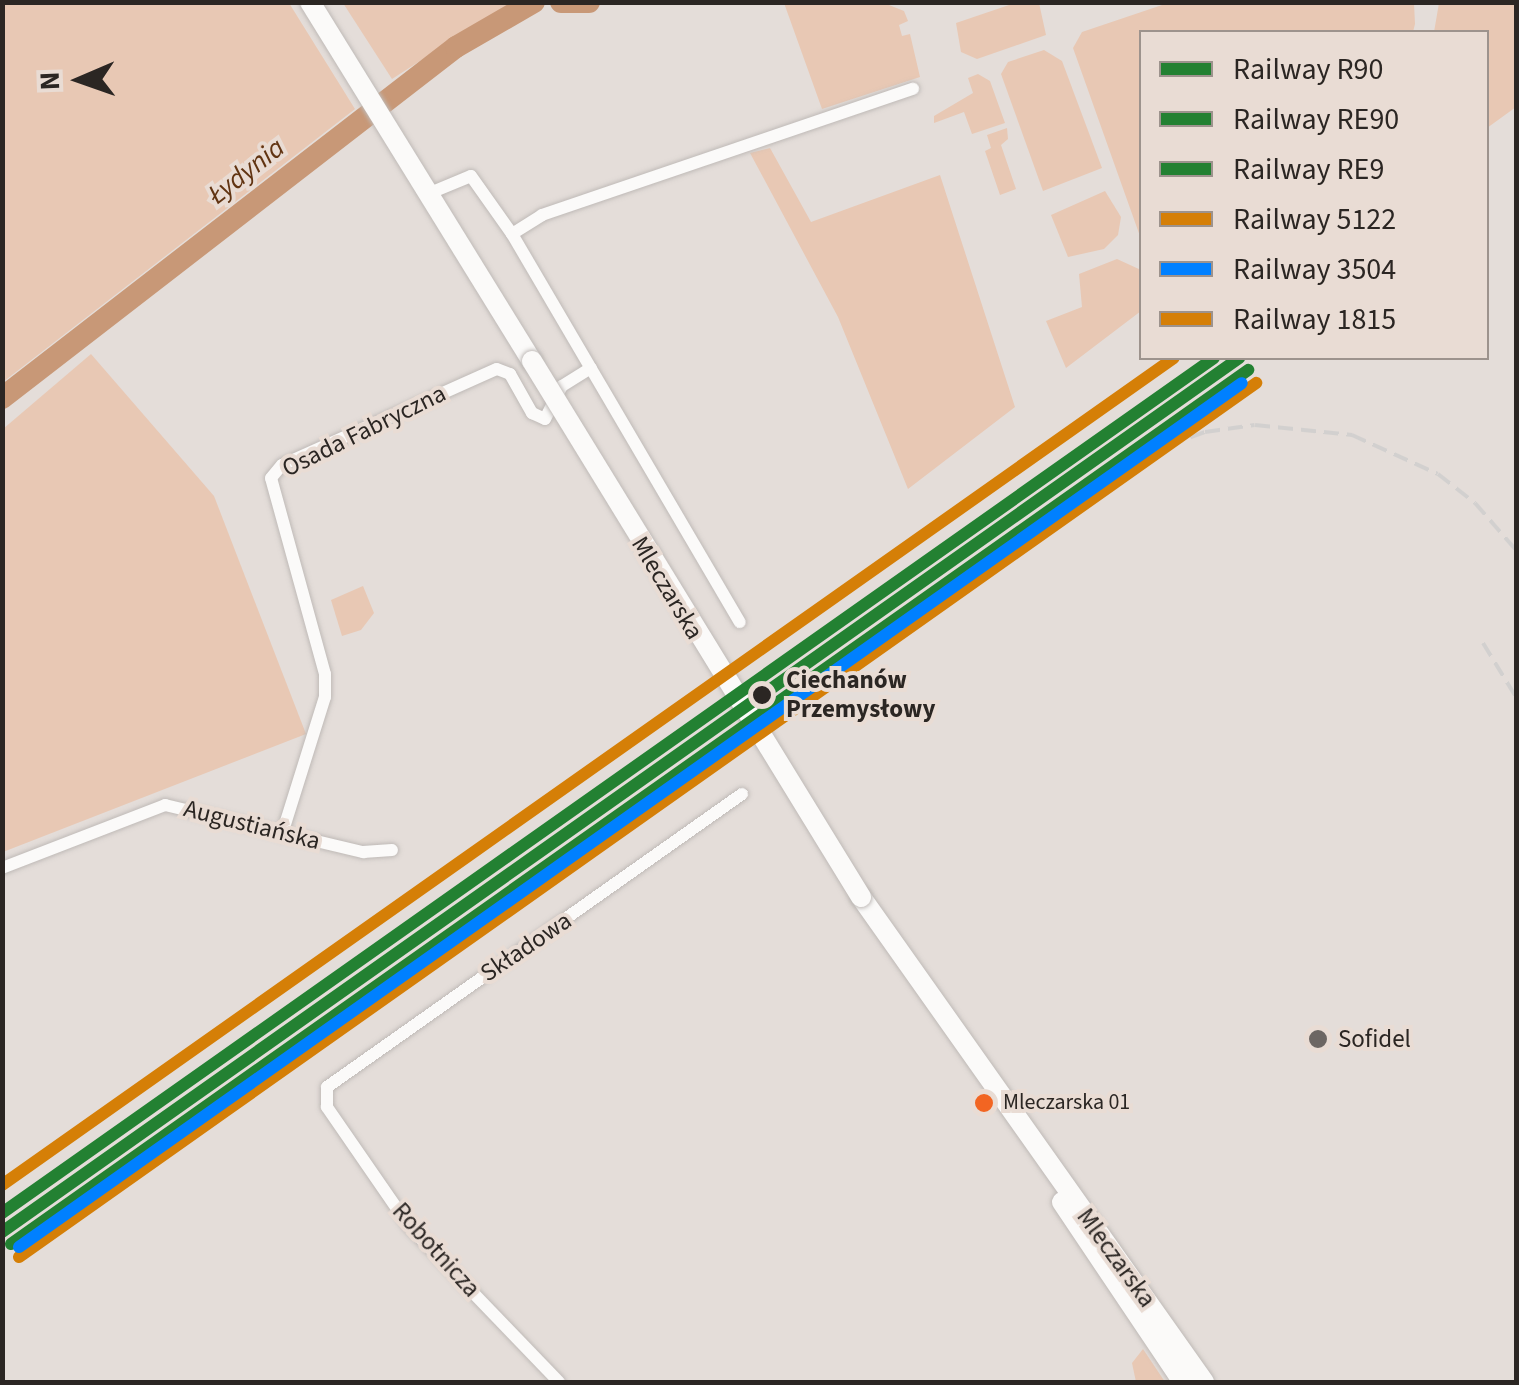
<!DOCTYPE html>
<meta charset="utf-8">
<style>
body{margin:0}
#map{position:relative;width:1519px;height:1385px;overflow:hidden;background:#e4ddd9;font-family:"Source Sans 3",sans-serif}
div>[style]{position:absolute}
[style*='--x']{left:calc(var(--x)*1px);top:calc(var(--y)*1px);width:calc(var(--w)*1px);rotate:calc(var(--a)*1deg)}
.green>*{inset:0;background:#e8c8b4}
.river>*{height:22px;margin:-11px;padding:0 11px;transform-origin:11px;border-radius:11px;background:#c89877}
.roads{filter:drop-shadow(0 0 2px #bfbab7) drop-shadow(0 0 2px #bfbab7)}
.street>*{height:12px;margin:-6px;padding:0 6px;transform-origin:6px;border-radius:6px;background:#fbfaf9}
.primary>*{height:20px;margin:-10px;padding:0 10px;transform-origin:10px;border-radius:10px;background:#fbfaf9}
.rail>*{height:4px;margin-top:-2px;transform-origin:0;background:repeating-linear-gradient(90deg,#d2d0cf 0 15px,transparent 0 23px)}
.bridges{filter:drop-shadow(0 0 2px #bfbab7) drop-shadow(0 0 2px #bfbab7)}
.primary-bridge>*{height:20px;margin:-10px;padding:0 10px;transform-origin:10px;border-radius:10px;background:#fbfaf9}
.rail-1>*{height:12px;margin:-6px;padding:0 6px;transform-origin:6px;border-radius:6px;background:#238132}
.rail-2>*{height:12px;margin:-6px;padding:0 6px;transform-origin:6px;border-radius:6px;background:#238132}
.rail-3>*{height:12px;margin:-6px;padding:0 6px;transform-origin:6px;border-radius:6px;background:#238132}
.rail-4>*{height:12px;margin:-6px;padding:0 6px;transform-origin:6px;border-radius:6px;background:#d57f07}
.rail-5>*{height:12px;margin:-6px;padding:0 6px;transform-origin:6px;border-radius:6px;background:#0080ff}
.rail-6>*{height:12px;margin:-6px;padding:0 6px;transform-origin:6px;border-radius:6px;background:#d57f07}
.dots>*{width:28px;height:28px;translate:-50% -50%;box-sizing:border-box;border:5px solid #e9dcd4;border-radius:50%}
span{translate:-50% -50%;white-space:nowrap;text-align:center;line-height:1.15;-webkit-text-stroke:8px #e9dcd4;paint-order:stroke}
.bus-label{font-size:22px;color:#2b2623}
.left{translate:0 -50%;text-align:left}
.street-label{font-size:25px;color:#2b2623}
.stop-label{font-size:25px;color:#2b2623;font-weight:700}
.poi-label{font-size:25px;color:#2b2623}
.water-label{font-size:28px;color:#613412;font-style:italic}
.frame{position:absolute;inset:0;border:5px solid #2b2623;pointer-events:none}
.legend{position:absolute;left:1139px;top:30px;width:350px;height:330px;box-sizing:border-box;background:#e9dcd4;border:2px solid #9d938d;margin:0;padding:12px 18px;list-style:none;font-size:30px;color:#2b2623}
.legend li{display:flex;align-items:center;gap:20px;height:50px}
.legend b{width:50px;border:2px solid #9d938d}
.north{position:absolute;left:30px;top:30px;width:100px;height:100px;-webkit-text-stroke:8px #e9dcd4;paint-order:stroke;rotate:268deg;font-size:28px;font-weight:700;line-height:40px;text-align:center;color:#2b2623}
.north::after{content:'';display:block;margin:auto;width:35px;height:45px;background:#2b2623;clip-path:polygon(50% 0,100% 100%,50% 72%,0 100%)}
</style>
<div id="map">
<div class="green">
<i style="clip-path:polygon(3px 2px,289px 3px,355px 109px,3px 382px)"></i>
<i style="clip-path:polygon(343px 3px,510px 3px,392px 79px)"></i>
<i style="clip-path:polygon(784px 3px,884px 3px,904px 11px,908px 21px,899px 25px,902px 36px,910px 34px,920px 77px,822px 109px)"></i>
<i style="clip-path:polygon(1039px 3px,1046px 35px,977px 59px,961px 52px,956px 23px,1015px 3px)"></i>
<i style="clip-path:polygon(1168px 3px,1414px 3px,1415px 24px,1413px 32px,1142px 32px,1141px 239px,1073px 48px,1082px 32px)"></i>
<i style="clip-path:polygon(1439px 3px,1516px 3px,1516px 107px,1487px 128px,1486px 32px,1434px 32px)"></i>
<i style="clip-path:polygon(1044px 50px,1062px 61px,1102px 168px,1043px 191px,1001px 74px,1008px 62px)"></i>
<i style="clip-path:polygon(978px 74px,990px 81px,1005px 123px,972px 134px,964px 112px,934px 123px,934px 116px,973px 93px,968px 78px)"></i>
<i style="clip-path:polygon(1007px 128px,1008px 139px,1001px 145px,1016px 189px,1000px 195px,985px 151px,991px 148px,987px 135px)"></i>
<i style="clip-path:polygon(770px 148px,811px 222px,940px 175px,1015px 407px,908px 489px,838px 317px,750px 153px)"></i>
<i style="clip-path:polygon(1105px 191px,1121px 217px,1118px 235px,1104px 249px,1068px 257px,1051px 215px)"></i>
<i style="clip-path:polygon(1117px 259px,1141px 270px,1141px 311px,1066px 368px,1046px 321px,1082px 307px,1079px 274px)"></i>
<i style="clip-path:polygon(91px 354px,214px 496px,306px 734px,3px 852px,3px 429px)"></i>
<i style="clip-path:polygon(363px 586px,374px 613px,361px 630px,342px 636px,331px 600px)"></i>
<i style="clip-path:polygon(1143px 1349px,1165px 1382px,1136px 1382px,1132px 1363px)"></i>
</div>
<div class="river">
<i style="--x:561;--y:2;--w:28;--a:0"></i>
<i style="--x:2;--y:398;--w:574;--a:-37.71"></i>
<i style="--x:456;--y:47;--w:90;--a:-30"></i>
</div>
<div class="roads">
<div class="street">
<i style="--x:430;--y:193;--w:44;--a:-22.5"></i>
<i style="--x:471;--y:176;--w:71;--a:54.7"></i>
<i style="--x:512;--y:234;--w:36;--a:-32"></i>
<i style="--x:542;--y:215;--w:392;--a:-18.8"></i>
<i style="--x:512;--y:234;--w:450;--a:59.6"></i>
<i style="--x:282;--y:834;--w:144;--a:-72.6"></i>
<i style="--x:325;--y:697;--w:23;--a:-90"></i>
<i style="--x:325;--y:674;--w:203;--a:-105.4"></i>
<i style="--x:271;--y:478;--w:17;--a:-50"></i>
<i style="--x:282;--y:465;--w:235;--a:-24.1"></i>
<i style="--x:497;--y:369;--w:14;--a:21"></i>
<i style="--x:510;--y:374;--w:45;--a:60.6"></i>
<i style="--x:532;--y:413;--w:14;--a:25"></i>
<i style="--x:545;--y:419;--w:37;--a:-63"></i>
<i style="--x:562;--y:386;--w:34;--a:-32"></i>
<i style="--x:2;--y:868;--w:175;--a:-21.1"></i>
<i style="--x:165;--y:805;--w:204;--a:13.4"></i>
<i style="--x:363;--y:852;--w:29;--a:-4"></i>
<i style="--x:559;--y:1382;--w:216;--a:-133.9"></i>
<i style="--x:409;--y:1226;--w:145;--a:-124.6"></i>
<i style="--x:327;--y:1107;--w:20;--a:-90"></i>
<i style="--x:327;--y:1087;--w:508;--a:-35.22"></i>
</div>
<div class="primary">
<i style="--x:310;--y:2;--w:422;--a:58.3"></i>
<i style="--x:861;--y:897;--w:594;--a:54.73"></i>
<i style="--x:1062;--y:1202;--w:217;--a:56.1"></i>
</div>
</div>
<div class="rail">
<i style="--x:1483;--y:643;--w:63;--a:58.6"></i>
<i style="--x:2;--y:1250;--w:713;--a:-35.29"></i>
<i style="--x:584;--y:838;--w:682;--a:-34.37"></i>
<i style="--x:1147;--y:453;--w:62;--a:-19.9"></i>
<i style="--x:1205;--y:432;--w:50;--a:-8"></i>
<i style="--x:1255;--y:425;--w:98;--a:5.9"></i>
<i style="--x:1352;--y:435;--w:94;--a:24.4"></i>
<i style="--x:1438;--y:474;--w:47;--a:38.1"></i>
<i style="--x:1475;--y:503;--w:62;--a:48.9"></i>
</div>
<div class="bridges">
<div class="primary-bridge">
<i style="--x:532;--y:361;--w:629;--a:58.46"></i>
</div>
</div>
<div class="rail-1">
<i style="--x:2;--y:1232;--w:1515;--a:-35.24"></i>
</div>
<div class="rail-2">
<i style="--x:11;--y:1244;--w:1515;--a:-35.24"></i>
</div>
<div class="rail-3">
<i style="--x:2;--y:1213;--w:1483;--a:-35.2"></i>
</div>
<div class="rail-4">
<i style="--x:19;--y:1257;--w:1515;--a:-35.24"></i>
</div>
<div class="rail-5">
<i style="--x:19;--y:1247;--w:1497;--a:-35.24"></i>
</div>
<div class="rail-6">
<i style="--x:2;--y:1185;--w:1434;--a:-35.21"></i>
</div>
<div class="dots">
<i style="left:762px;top:695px;background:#2b2623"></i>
<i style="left:1318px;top:1039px;background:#6c6663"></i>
<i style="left:984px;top:1103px;background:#f26522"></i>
</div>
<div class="bus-label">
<span class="left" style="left:1003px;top:1103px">Mleczarska 01</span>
</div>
<div class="street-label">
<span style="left:364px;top:431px;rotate:-26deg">Osada Fabryczna</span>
<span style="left:667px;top:588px;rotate:59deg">Mleczarska</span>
<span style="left:252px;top:825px;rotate:14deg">Augustiańska</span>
<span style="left:526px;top:947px;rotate:-34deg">Składowa</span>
<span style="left:436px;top:1250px;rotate:48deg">Robotnicza</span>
<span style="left:1116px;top:1258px;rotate:54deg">Mleczarska</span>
</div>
<div class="stop-label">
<span class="left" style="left:786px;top:695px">Ciechanów<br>Przemysłowy</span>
</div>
<div class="poi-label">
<span class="left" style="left:1338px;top:1039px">Sofidel</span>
</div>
<div class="water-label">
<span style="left:246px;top:171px;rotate:-38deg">Łydynia</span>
</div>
<div class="frame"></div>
<ul class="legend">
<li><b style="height:12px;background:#238132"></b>Railway R90</li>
<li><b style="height:12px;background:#238132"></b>Railway RE90</li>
<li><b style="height:12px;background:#238132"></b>Railway RE9</li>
<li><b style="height:12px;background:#d57f07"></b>Railway 5122</li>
<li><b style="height:12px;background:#0080ff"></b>Railway 3504</li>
<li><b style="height:12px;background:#d57f07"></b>Railway 1815</li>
</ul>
<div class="north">N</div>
</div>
